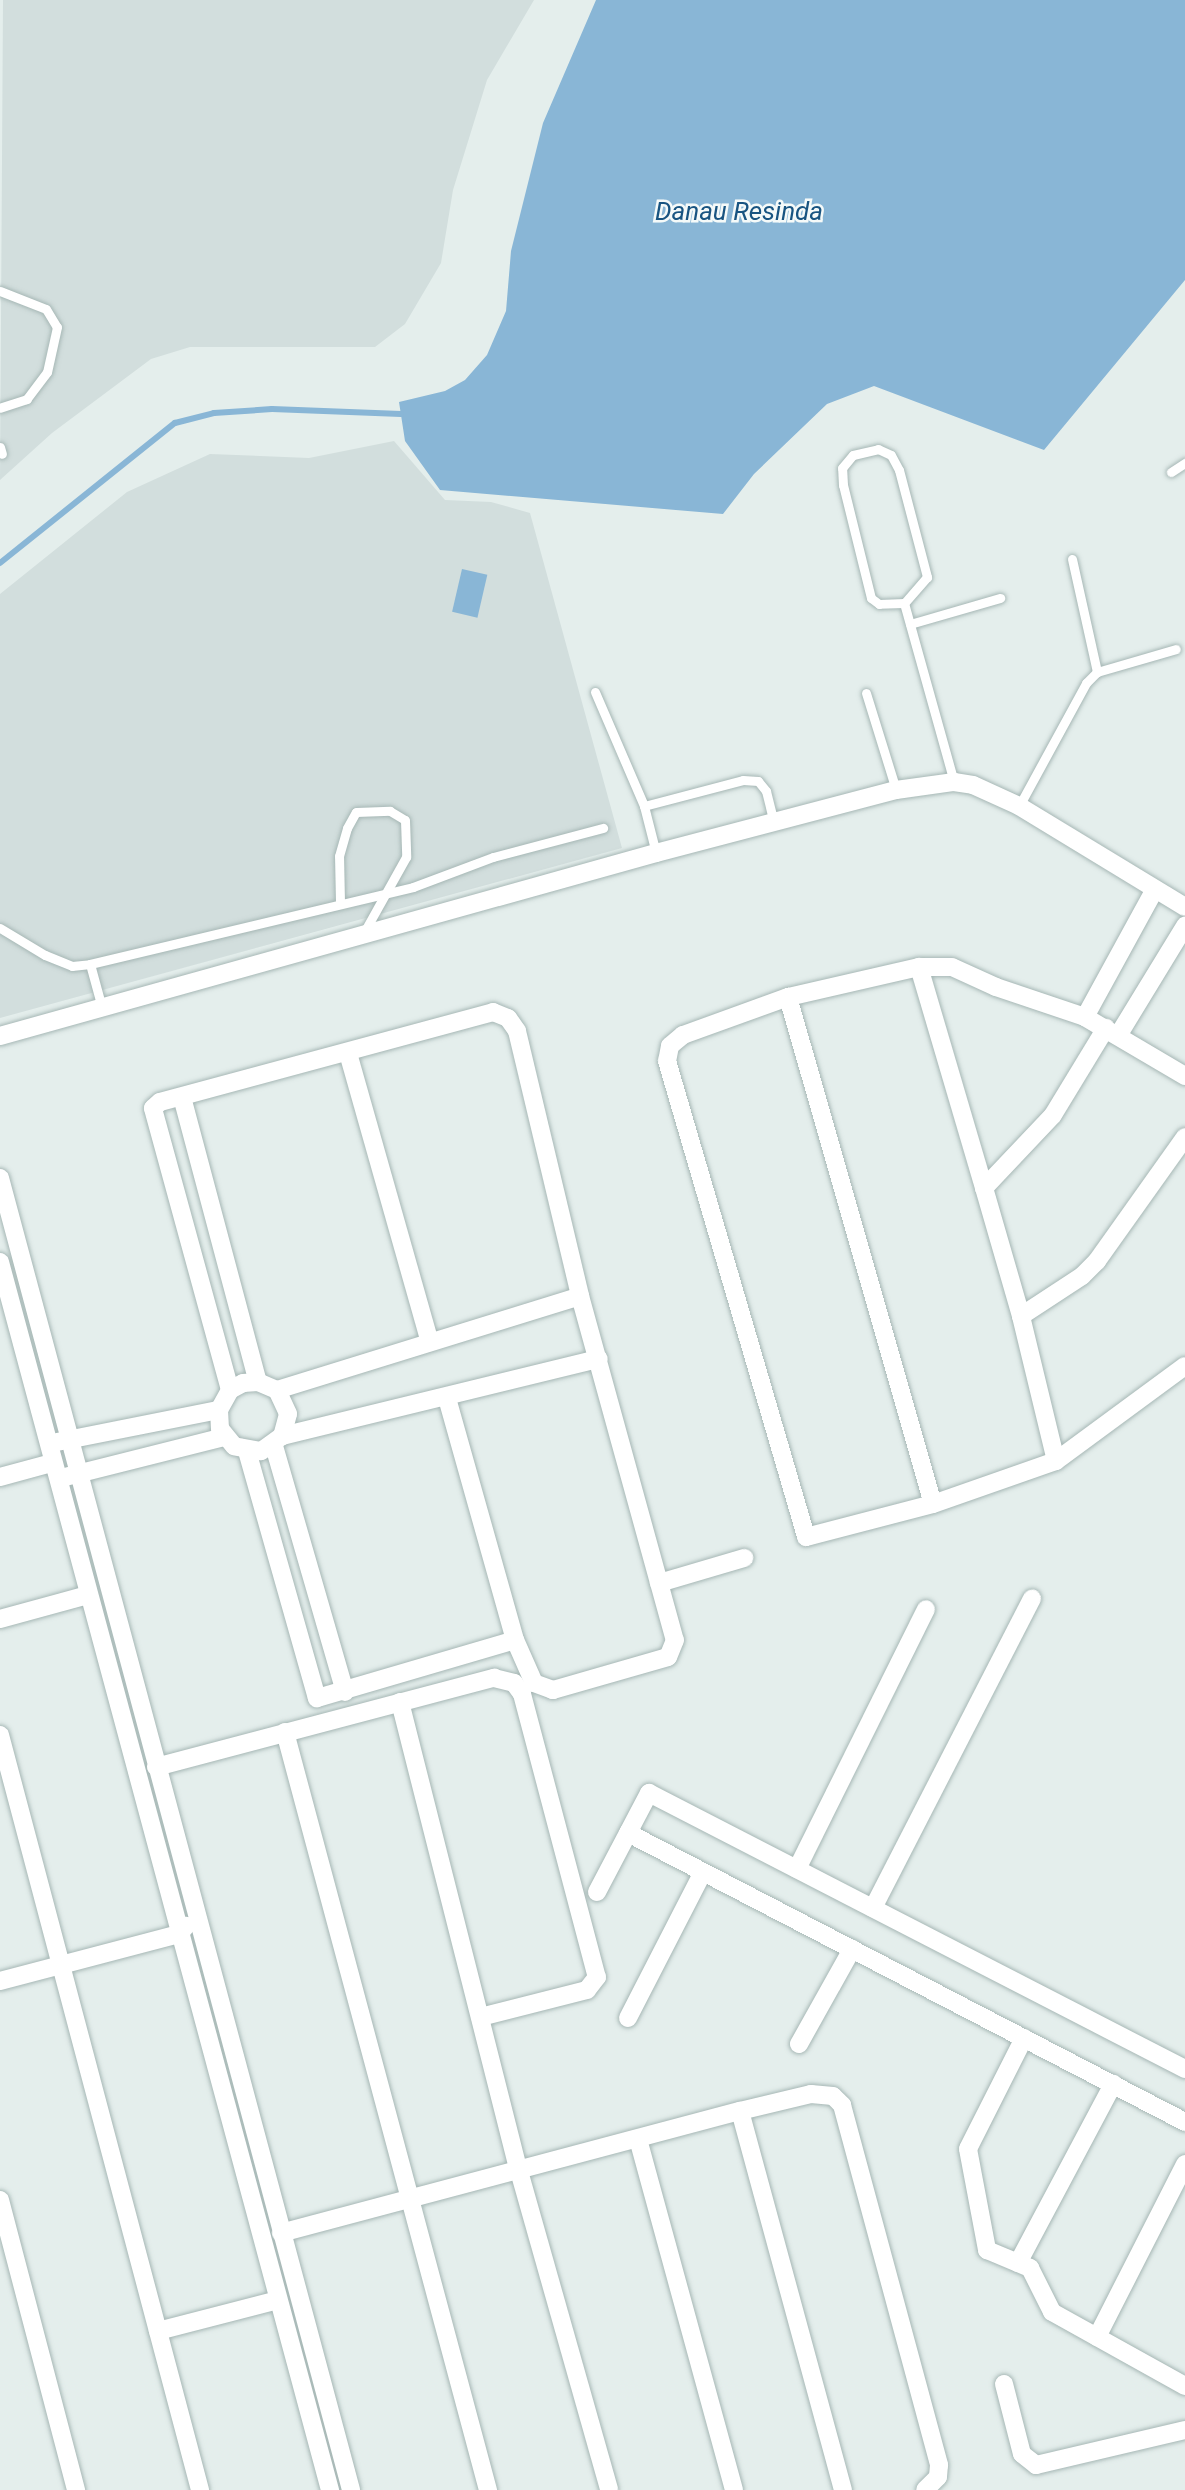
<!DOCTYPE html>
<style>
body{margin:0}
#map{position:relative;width:1185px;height:2490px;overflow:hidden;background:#e4eeec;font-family:Roboto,sans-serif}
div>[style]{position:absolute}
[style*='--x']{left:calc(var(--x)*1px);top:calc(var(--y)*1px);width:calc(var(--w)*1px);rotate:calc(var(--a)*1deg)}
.built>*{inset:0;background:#d2dedd}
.water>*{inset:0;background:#89b6d6;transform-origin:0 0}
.stream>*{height:6px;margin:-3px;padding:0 3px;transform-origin:3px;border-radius:3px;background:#89b6d6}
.roads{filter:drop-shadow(0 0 2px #a6b7b5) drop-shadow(0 0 2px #a6b7b5)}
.service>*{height:9px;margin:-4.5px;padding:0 4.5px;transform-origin:4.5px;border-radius:4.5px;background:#fff}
.minor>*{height:18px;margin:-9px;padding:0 9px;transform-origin:9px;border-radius:9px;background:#fff}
span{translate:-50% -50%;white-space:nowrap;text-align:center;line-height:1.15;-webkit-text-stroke:5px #f5faf9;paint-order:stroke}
.water-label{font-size:26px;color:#185481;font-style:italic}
</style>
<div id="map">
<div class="built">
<i style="clip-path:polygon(3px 0,534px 0,487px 80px,453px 190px,441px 263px,405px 324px,375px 347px,190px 347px,151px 359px,52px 433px,0 480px)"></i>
<i style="clip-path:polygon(394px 441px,445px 500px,491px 502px,530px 513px,622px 848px,0 1018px,0 594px,127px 492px,210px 454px,309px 458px)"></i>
</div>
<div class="water">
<i style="clip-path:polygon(596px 0,1185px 0,1185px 280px,1044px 450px,874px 386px,827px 404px,754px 474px,723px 514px,440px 490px,405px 441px,399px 402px,445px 391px,465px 380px,487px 355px,506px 311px,511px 251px,543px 123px)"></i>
<i style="left:462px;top:569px;width:26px;height:44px;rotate:13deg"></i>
</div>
<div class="stream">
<i style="--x:0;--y:563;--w:224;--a:-38.7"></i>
<i style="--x:175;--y:423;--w:40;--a:-14.4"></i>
<i style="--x:214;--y:413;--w:58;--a:-3.9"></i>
<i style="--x:272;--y:409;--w:129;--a:2.2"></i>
</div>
<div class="roads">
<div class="service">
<i style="--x:0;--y:291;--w:49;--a:21.4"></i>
<i style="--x:46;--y:309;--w:21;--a:59"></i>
<i style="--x:57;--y:327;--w:46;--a:102.5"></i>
<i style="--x:47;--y:372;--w:34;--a:127"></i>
<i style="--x:27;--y:399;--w:28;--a:162"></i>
<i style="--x:0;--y:447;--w:7;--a:74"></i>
<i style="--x:1171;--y:472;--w:17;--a:-33"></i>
<i style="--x:1072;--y:559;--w:116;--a:77.5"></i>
<i style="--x:904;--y:603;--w:25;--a:178"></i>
<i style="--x:879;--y:604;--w:10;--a:-143"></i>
<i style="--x:871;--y:598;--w:116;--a:-103.9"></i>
<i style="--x:843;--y:485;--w:17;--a:-93"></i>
<i style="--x:842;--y:468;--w:17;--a:-50"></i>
<i style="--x:853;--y:455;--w:26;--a:-13"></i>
<i style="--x:878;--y:449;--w:14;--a:25"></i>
<i style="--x:891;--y:455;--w:17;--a:62"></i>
<i style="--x:899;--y:470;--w:111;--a:75.3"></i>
<i style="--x:927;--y:577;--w:35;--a:131"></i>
<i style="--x:904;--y:603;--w:186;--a:74.4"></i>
<i style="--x:910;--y:624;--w:94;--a:-16.1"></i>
<i style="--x:595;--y:692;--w:124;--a:66.7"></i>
<i style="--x:866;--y:693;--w:102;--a:72.8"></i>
<i style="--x:1019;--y:806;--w:140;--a:-61.4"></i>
<i style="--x:1086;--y:683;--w:16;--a:-45"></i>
<i style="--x:1097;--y:672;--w:82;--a:-16.2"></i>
<i style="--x:656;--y:853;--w:49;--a:-104.3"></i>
<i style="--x:644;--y:806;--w:102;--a:-14.7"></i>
<i style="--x:743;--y:780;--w:15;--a:4"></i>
<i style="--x:758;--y:781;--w:13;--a:51"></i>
<i style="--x:766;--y:791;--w:32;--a:76"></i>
<i style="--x:340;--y:902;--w:46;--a:-91.2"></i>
<i style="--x:339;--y:856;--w:29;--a:-74"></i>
<i style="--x:347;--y:828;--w:18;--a:-61"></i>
<i style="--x:356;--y:812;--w:34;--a:-2"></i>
<i style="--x:390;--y:811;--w:17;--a:31"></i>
<i style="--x:405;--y:820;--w:37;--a:88"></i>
<i style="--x:406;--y:857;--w:86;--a:119.2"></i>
<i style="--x:0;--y:928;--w:52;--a:31"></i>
<i style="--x:45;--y:955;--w:29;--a:22"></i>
<i style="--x:72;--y:966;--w:18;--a:-6"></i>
<i style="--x:90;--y:964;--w:332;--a:-13.4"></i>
<i style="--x:413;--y:887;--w:85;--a:-20.6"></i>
<i style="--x:493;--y:857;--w:114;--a:-14.8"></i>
<i style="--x:90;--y:964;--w:46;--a:74.7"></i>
</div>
<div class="minor">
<i style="--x:919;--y:967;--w:230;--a:73.6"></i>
<i style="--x:788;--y:997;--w:527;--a:74.04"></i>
<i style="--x:1085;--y:1017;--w:144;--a:-61.3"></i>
<i style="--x:1119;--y:1034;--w:127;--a:-58.6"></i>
<i style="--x:0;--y:1036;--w:681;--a:-15.59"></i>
<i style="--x:656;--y:853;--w:248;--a:-14.7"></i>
<i style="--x:896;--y:790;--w:59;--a:-7.9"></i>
<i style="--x:954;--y:782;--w:19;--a:9"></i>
<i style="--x:973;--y:785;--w:51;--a:24.5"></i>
<i style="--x:1019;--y:806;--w:194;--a:31.3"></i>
<i style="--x:348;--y:1053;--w:298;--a:74.2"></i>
<i style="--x:1185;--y:1076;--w:116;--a:-149.5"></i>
<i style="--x:1085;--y:1017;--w:94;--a:-161.4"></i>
<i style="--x:996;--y:987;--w:48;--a:-155.6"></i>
<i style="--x:952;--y:967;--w:33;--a:180"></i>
<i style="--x:919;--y:967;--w:134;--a:167.1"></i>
<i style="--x:788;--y:997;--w:112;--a:160.1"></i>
<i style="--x:683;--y:1035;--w:17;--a:140"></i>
<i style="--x:670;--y:1046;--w:15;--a:101"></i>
<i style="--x:667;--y:1061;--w:496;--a:73.7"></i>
<i style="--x:806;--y:1537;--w:131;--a:-14.6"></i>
<i style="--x:933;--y:1504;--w:130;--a:-19.3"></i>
<i style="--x:1056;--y:1461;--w:160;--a:-36.4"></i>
<i style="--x:182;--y:1097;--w:295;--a:75.1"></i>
<i style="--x:0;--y:1178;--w:1358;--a:75.02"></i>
<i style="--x:0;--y:1262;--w:1272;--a:74.96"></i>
<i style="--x:1021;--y:1316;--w:73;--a:-33.3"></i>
<i style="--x:1082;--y:1276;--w:21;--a:-45"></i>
<i style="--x:1097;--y:1261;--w:152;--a:-54.6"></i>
<i style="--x:230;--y:1390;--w:292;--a:-105.3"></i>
<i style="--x:153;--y:1108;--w:9;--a:-41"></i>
<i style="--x:160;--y:1102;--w:345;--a:-15.1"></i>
<i style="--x:493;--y:1012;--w:16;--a:22"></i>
<i style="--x:508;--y:1018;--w:16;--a:55"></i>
<i style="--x:517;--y:1031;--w:272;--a:76.6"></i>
<i style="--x:580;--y:1296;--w:357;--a:74.6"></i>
<i style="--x:675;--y:1640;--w:18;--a:112"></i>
<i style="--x:668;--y:1657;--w:120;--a:164"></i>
<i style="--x:553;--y:1690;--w:20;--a:-160"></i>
<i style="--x:534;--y:1683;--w:47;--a:-113.8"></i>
<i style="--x:515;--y:1640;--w:251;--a:-105.7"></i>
<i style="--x:277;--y:1390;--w:26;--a:65"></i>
<i style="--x:288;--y:1414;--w:23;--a:105"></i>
<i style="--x:282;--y:1436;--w:26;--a:144"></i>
<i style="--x:261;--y:1451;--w:27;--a:-170"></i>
<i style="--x:234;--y:1446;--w:22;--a:-129"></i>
<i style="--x:220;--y:1429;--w:19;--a:-93"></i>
<i style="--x:219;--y:1410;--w:23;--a:-61"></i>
<i style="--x:230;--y:1390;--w:15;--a:-28"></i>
<i style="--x:243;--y:1383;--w:15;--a:-4"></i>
<i style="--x:258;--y:1382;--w:21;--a:23"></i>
<i style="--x:277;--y:1390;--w:317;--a:-17.2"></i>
<i style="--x:282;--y:1436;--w:326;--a:-13.7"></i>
<i style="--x:57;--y:1442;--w:165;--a:-11.2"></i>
<i style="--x:274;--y:1446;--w:256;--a:73.9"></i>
<i style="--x:247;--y:1451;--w:257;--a:74.2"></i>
<i style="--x:317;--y:1698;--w:206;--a:-16.3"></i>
<i style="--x:1056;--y:1461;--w:149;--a:-103.6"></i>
<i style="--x:1021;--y:1316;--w:133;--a:-106.1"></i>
<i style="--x:984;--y:1188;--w:100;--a:-46.6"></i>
<i style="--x:1053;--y:1115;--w:102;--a:-58.7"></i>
<i style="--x:0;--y:1477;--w:54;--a:-15.1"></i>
<i style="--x:65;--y:1477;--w:164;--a:-14.1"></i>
<i style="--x:659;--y:1583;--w:89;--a:-16.4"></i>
<i style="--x:0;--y:1619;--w:91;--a:-15.3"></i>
<i style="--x:400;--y:1702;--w:484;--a:75.8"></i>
<i style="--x:519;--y:2171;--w:331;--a:74.2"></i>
<i style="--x:285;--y:1732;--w:785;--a:75.01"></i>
<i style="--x:0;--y:1735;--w:781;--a:75.16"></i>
<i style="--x:156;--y:1767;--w:350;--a:-14.8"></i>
<i style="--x:494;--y:1678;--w:21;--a:14"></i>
<i style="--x:514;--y:1683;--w:14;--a:54"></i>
<i style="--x:522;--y:1694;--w:293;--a:75.2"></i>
<i style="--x:597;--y:1977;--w:16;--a:128"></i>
<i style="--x:587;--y:1990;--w:110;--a:165.8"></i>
<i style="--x:628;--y:1833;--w:628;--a:27.42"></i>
<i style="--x:797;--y:1869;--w:290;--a:-63.6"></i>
<i style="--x:597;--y:1892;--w:112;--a:-62.3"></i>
<i style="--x:649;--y:1793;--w:603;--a:27.25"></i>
<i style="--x:873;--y:1908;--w:348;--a:-62.8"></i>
<i style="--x:0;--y:1981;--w:185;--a:-14.7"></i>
<i style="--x:179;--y:1934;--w:11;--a:-49"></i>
<i style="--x:628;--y:2018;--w:164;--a:-62.8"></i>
<i style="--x:1024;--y:2038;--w:124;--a:116.8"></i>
<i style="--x:968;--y:2149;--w:103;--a:79.3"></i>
<i style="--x:987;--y:2250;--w:47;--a:22.7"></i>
<i style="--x:1030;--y:2268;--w:49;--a:63.4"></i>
<i style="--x:1052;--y:2312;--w:152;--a:29.1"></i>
<i style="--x:799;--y:2044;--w:109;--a:-60.8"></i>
<i style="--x:740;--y:2111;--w:393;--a:74.8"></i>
<i style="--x:638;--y:2139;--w:364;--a:74.7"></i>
<i style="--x:0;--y:2200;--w:300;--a:75.3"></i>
<i style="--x:281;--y:2233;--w:475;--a:-14.9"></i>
<i style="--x:740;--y:2111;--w:73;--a:-13.5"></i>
<i style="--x:811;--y:2094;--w:22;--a:5"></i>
<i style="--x:833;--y:2096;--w:13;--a:45"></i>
<i style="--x:842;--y:2105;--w:373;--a:74.9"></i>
<i style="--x:939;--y:2465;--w:12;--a:95"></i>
<i style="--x:938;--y:2477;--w:18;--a:135"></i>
<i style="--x:1018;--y:2263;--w:203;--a:-62"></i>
<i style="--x:158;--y:2331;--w:124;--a:-14.5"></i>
<i style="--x:1097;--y:2337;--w:194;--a:-63"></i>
<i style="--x:1004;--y:2384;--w:72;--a:75.6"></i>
<i style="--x:1022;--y:2454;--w:18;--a:38"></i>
<i style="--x:1036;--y:2465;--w:153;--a:-13.2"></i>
</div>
</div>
<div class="water-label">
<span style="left:739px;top:212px">Danau Resinda</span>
</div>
</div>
